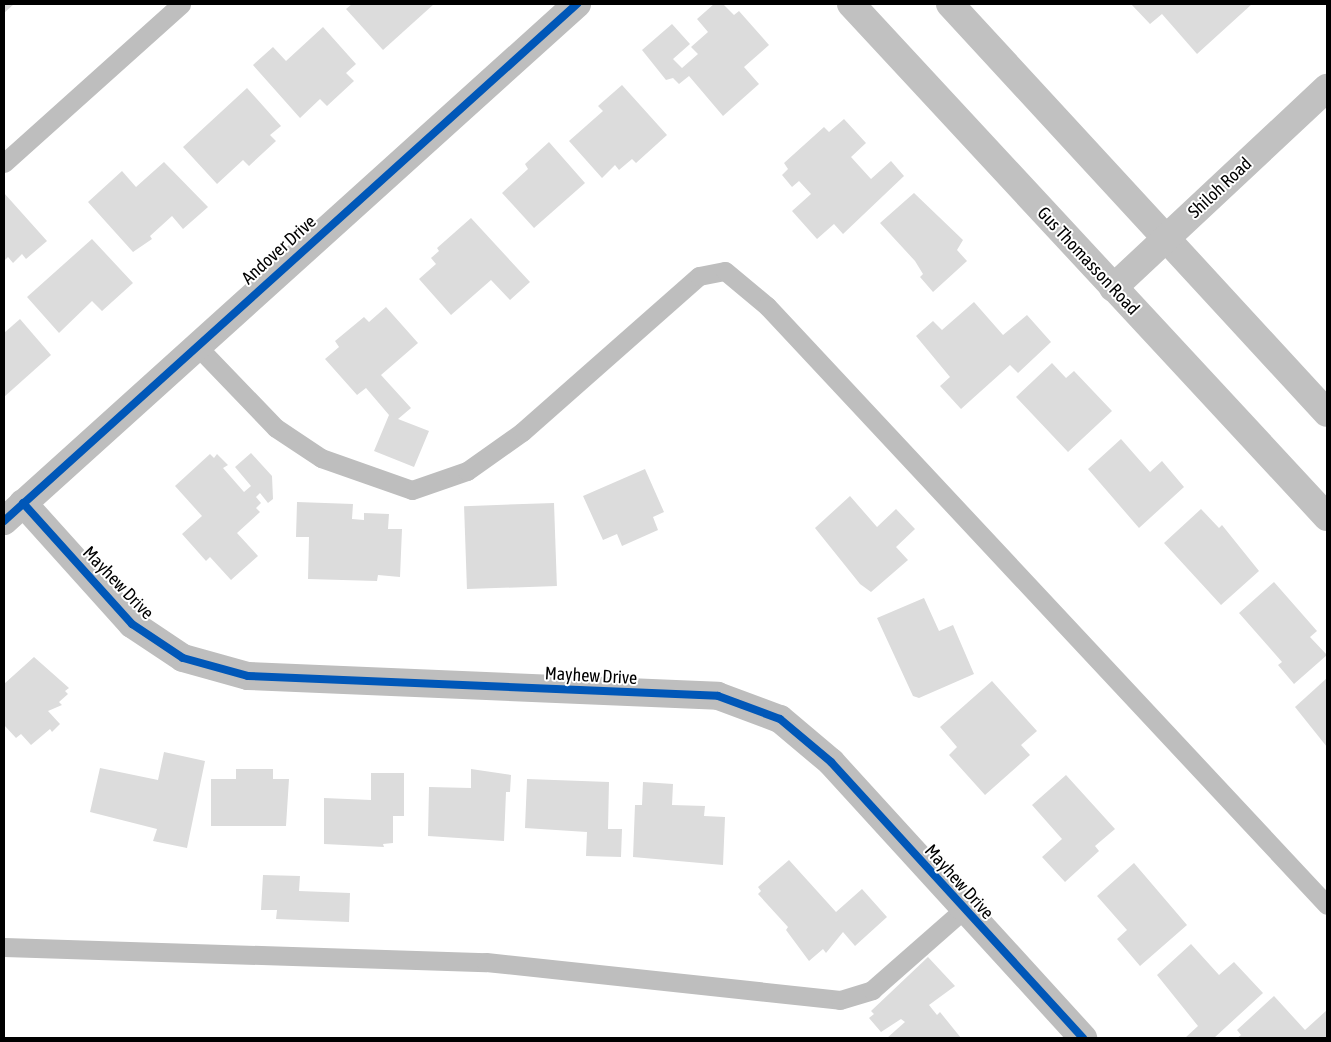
<!DOCTYPE html>
<style>
body{margin:0}
#map{position:relative;width:1331px;height:1042px;overflow:hidden;background:#fff;font-family:"Asap Condensed",sans-serif}
div>[style]{position:absolute}
[style*='--x']{left:calc(var(--x)*1px);top:calc(var(--y)*1px);width:calc(var(--w)*1px);rotate:calc(var(--a)*1deg)}
.building>*{inset:0;background:#dcdcdc;transform-origin:0 0}
.lane>*{height:19px;margin:-9.5px;padding:0 9.5px;transform-origin:9.5px;border-radius:9.5px;background:#bebebe}
.street>*{height:28px;margin:-14px;padding:0 14px;transform-origin:14px;border-radius:14px;background:#bebebe}
.secondary>*{height:28px;margin:-14px;padding:0 14px;transform-origin:14px;border-radius:14px;background:#c1c1c1}
.cycleway>*{height:8px;margin:-4px;padding:0 4px;transform-origin:4px;border-radius:4px;background:#0057b8}
span{translate:-50% -50%;white-space:nowrap;text-align:center;line-height:1.15;-webkit-text-stroke:4px #fff;paint-order:stroke}
.street-label{font-size:18px;color:#000}
.frame{position:absolute;inset:0;border:5px solid #000;pointer-events:none}
</style>
<div id="map">
<div class="building">
<i style="clip-path:polygon(4px 4px,14px 4px,4px 13px)"></i>
<i style="clip-path:polygon(352px 4px,434px 4px,383px 50px,346px 9px)"></i>
<i style="clip-path:polygon(714px 4px,723px 4px,734px 15px,739px 11px,769px 45px,744px 67px,759px 84px,723px 116px,689px 76px,679px 84px,673px 78px,666px 80px,642px 50px,672px 24px,690px 44px,673px 59px,682px 68px,698px 54px,691px 47px,708px 32px,697px 19px)"></i>
<i style="clip-path:polygon(1131px 4px,1252px 4px,1197px 54px,1162px 14px,1150px 24px)"></i>
<i style="clip-path:polygon(323px 27px,356px 64px,346px 73px,354px 81px,327px 106px,320px 99px,300px 118px,253px 65px,273px 47px,286px 61px)"></i>
<i style="clip-path:polygon(622px 85px,667px 135px,636px 163px,632px 159px,619px 170px,615px 165px,602px 178px,569px 141px,603px 111px,598px 106px)"></i>
<i style="clip-path:polygon(247px 88px,281px 126px,270px 135px,276px 141px,249px 166px,243px 160px,217px 184px,183px 147px)"></i>
<i style="clip-path:polygon(844px 119px,866px 143px,851px 157px,871px 179px,891px 161px,904px 176px,843px 234px,834px 224px,817px 239px,792px 211px,811px 194px,799px 181px,792px 187px,782px 175px,788px 169px,784px 163px,824px 127px,829px 132px)"></i>
<i style="clip-path:polygon(549px 142px,585px 183px,534px 228px,502px 193px,528px 169px,525px 164px)"></i>
<i style="clip-path:polygon(164px 162px,208px 207px,183px 229px,172px 216px,150px 236px,152px 239px,133px 252px,88px 202px,122px 171px,136px 187px)"></i>
<i style="clip-path:polygon(4px 193px,47px 241px,26px 259px,22px 254px,13px 263px,8px 257px,4px 261px)"></i>
<i style="clip-path:polygon(914px 193px,963px 240px,957px 250px,967px 261px,933px 292px,920px 277px,923px 274px,915px 261px,880px 223px)"></i>
<i style="clip-path:polygon(471px 218px,530px 282px,510px 300px,491px 280px,451px 315px,419px 279px,436px 264px,431px 258px,439px 251px,437px 248px)"></i>
<i style="clip-path:polygon(92px 239px,133px 283px,102px 311px,92px 301px,59px 333px,27px 297px)"></i>
<i style="clip-path:polygon(974px 302px,1003px 335px,1027px 315px,1051px 342px,1018px 373px,1010px 365px,961px 409px,940px 386px,950px 377px,916px 336px,933px 321px,942px 330px)"></i>
<i style="clip-path:polygon(386px 307px,418px 343px,381px 375px,411px 408px,398px 419px,429px 431px,414px 467px,374px 451px,389px 415px,366px 388px,357px 395px,325px 359px,339px 347px,335px 341px,364px 317px,369px 322px)"></i>
<i style="clip-path:polygon(20px 319px,51px 355px,4px 397px,4px 333px)"></i>
<i style="clip-path:polygon(1052px 363px,1066px 378px,1074px 371px,1112px 411px,1068px 452px,1016px 397px)"></i>
<i style="clip-path:polygon(1121px 439px,1150px 472px,1162px 461px,1184px 487px,1139px 528px,1088px 469px)"></i>
<i style="clip-path:polygon(251px 453px,272px 476px,273px 499px,268px 503px,260px 493px,256px 497px,261px 503px,256px 508px,260px 512px,237px 533px,258px 556px,231px 580px,210px 557px,206px 561px,182px 534px,202px 516px,175px 486px,210px 454px,214px 458px,217px 454px,228px 465px,223px 468px,244px 492px,251px 486px,235px 467px)"></i>
<i style="clip-path:polygon(645px 469px,664px 512px,653px 517px,658px 530px,622px 546px,617px 534px,603px 540px,583px 496px)"></i>
<i style="clip-path:polygon(850px 496px,877px 527px,896px 509px,915px 529px,896px 547px,908px 560px,871px 592px,860px 584px,815px 528px)"></i>
<i style="clip-path:polygon(297px 502px,353px 504px,352px 519px,364px 520px,364px 513px,389px 514px,388px 529px,402px 529px,400px 577px,378px 575px,377px 581px,308px 579px,309px 537px,296px 537px)"></i>
<i style="left:554px;top:503px;width:83px;height:90px;rotate:88deg"></i>
<i style="clip-path:polygon(1201px 509px,1219px 528px,1222px 525px,1259px 571px,1221px 605px,1164px 543px)"></i>
<i style="clip-path:polygon(1274px 582px,1317px 631px,1310px 637px,1327px 655px,1294px 684px,1278px 665px,1282px 662px,1239px 613px)"></i>
<i style="clip-path:polygon(924px 598px,939px 631px,953px 625px,974px 674px,919px 698px,913px 696px,877px 618px)"></i>
<i style="clip-path:polygon(34px 657px,69px 688px,65px 691px,68px 694px,59px 702px,62px 705px,48px 711px,60px 724px,52px 732px,50px 729px,31px 745px,21px 734px,16px 738px,4px 725px,4px 684px)"></i>
<i style="clip-path:polygon(1327px 678px,1327px 747px,1295px 707px)"></i>
<i style="clip-path:polygon(992px 681px,1037px 731px,1021px 745px,1030px 755px,985px 795px,949px 755px,957px 747px,940px 727px)"></i>
<i style="clip-path:polygon(164px 752px,205px 761px,187px 848px,153px 841px,157px 829px,90px 812px,100px 768px,158px 780px)"></i>
<i style="clip-path:polygon(236px 769px,273px 769px,273px 779px,289px 779px,286px 826px,211px 826px,211px 779px,236px 779px)"></i>
<i style="clip-path:polygon(471px 769px,511px 775px,510px 792px,506px 792px,504px 841px,428px 836px,429px 787px,471px 788px)"></i>
<i style="clip-path:polygon(371px 773px,404px 773px,404px 816px,393px 816px,393px 843px,383px 844px,384px 847px,324px 844px,324px 798px,371px 800px)"></i>
<i style="clip-path:polygon(1066px 775px,1115px 829px,1095px 846px,1099px 851px,1065px 882px,1042px 857px,1062px 839px,1032px 805px)"></i>
<i style="clip-path:polygon(527px 779px,609px 782px,608px 829px,622px 829px,621px 857px,586px 856px,587px 832px,525px 828px)"></i>
<i style="clip-path:polygon(643px 782px,673px 784px,672px 805px,705px 806px,704px 816px,725px 817px,723px 865px,633px 857px,635px 805px,642px 805px)"></i>
<i style="clip-path:polygon(789px 860px,836px 912px,862px 889px,887px 917px,855px 946px,843px 932px,826px 953px,823px 949px,809px 961px,786px 930px,788px 927px,758px 894px,761px 891px,758px 887px)"></i>
<i style="clip-path:polygon(1134px 863px,1187px 925px,1140px 966px,1117px 939px,1127px 930px,1097px 896px)"></i>
<i style="clip-path:polygon(263px 875px,300px 876px,299px 891px,350px 893px,349px 922px,276px 919px,277px 910px,261px 910px)"></i>
<i style="clip-path:polygon(1191px 944px,1219px 975px,1234px 962px,1263px 993px,1214px 1038px,1185px 1038px,1198px 1026px,1157px 975px)"></i>
<i style="clip-path:polygon(928px 957px,955px 986px,929px 1005px,937px 1015px,940px 1012px,961px 1038px,887px 1038px,905px 1022px,901px 1019px,881px 1032px,869px 1018px,874px 1014px,871px 1011px)"></i>
<i style="clip-path:polygon(1274px 996px,1305px 1030px,1327px 1010px,1327px 1038px,1237px 1038px,1241px 1035px,1237px 1030px)"></i>
</div>
<div class="lane">
<i style="--x:4;--y:163;--w:238;--a:-41.9"></i>
<i style="--x:196;--y:345;--w:115;--a:46.1"></i>
<i style="--x:276;--y:428;--w:54;--a:33.7"></i>
<i style="--x:321;--y:458;--w:96;--a:19.4"></i>
<i style="--x:412;--y:490;--w:58;--a:-19.1"></i>
<i style="--x:467;--y:471;--w:67;--a:-35.3"></i>
<i style="--x:522;--y:432;--w:236;--a:-41.4"></i>
<i style="--x:699;--y:276;--w:26;--a:-11"></i>
<i style="--x:725;--y:271;--w:55;--a:39.8"></i>
<i style="--x:767;--y:306;--w:820;--a:46.93"></i>
<i style="--x:4;--y:947;--w:482;--a:1.8"></i>
<i style="--x:486;--y:962;--w:356;--a:6.1"></i>
<i style="--x:840;--y:1000;--w:34;--a:-17"></i>
<i style="--x:872;--y:990;--w:121;--a:-41.3"></i>
</div>
<div class="street">
<i style="--x:23;--y:503;--w:163;--a:48"></i>
<i style="--x:132;--y:624;--w:61;--a:33.7"></i>
<i style="--x:183;--y:658;--w:67;--a:15.5"></i>
<i style="--x:248;--y:676;--w:470;--a:2.4"></i>
<i style="--x:718;--y:696;--w:66;--a:20.4"></i>
<i style="--x:780;--y:719;--w:67;--a:40.1"></i>
<i style="--x:831;--y:762;--w:374;--a:47.6"></i>
<i style="--x:4;--y:521;--w:772;--a:-42.06"></i>
</div>
<div class="secondary">
<i style="--x:851;--y:4;--w:700;--a:47.14"></i>
<i style="--x:950;--y:4;--w:556;--a:47.33"></i>
<i style="--x:1113;--y:288;--w:293;--a:-43.1"></i>
</div>
<div class="cycleway">
<i style="--x:23;--y:503;--w:163;--a:48"></i>
<i style="--x:132;--y:624;--w:61;--a:33.7"></i>
<i style="--x:183;--y:658;--w:67;--a:15.5"></i>
<i style="--x:248;--y:676;--w:470;--a:2.4"></i>
<i style="--x:718;--y:696;--w:66;--a:20.4"></i>
<i style="--x:780;--y:719;--w:67;--a:40.1"></i>
<i style="--x:831;--y:762;--w:374;--a:47.6"></i>
<i style="--x:4;--y:521;--w:772;--a:-42.06"></i>
</div>
<div class="street-label">
<span style="left:1220px;top:188px;rotate:-43deg">Shiloh Road</span>
<span style="left:279px;top:250px;rotate:-42deg">Andover Drive</span>
<span style="left:1088px;top:261px;rotate:47deg">Gus Thomasson Road</span>
<span style="left:118px;top:583px;rotate:46deg">Mayhew Drive</span>
<span style="left:591px;top:676px;rotate:3deg">Mayhew Drive</span>
<span style="left:959px;top:882px;rotate:48deg">Mayhew Drive</span>
</div>
<div class="frame"></div>
</div>
